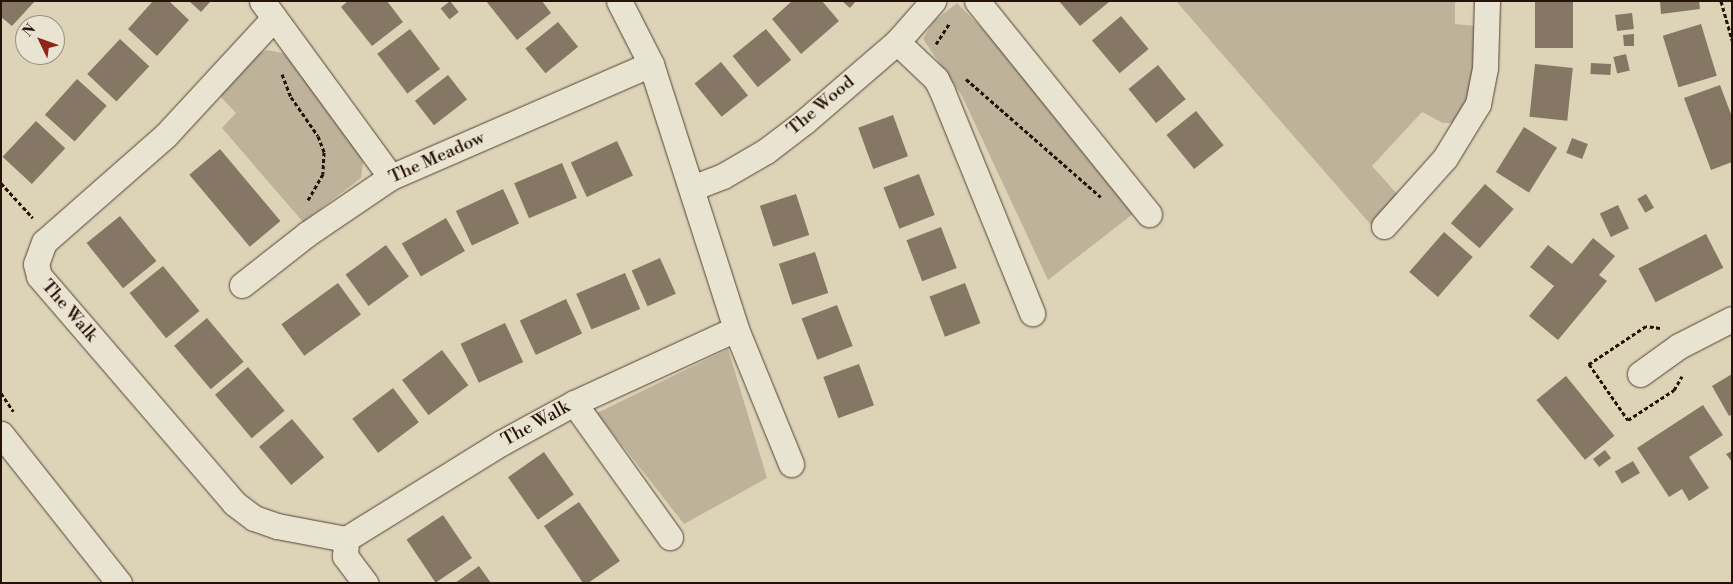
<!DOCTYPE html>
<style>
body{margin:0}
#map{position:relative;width:1733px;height:584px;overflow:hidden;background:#ddd4b8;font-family:"Libre Bodoni",serif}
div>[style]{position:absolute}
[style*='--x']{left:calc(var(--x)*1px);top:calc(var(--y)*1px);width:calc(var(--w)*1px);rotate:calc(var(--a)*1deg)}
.green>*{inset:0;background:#beb39a}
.building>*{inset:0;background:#857764;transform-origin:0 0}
.path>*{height:3px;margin-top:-1.5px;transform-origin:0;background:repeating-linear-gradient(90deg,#261209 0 4px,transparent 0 6.5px)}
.roads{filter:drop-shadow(0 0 1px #544235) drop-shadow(0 0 1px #544235)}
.minor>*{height:25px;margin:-12.5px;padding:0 12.5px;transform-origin:12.5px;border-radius:12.5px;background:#e9e3d1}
span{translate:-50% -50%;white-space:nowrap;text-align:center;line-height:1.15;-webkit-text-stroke:4px #e9e3d1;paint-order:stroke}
.street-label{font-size:18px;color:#261209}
.frame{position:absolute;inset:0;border:2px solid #261209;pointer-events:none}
.north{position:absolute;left:15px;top:15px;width:50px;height:50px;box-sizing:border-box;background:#e9e3d1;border:1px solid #9b8f81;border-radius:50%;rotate:312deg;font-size:14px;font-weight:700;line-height:20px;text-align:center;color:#261209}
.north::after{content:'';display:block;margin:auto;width:18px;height:22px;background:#8f2418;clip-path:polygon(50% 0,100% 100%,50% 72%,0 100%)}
</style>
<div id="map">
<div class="green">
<i style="clip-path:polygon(1176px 1px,1455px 1px,1455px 24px,1476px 26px,1475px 58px,1466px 110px,1454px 123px,1443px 123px,1422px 112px,1372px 166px,1398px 195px,1372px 226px)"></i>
<i style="clip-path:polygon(957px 3px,1024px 71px,1138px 210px,1048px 280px,962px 96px,923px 39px,933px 22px)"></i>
<i style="clip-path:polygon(267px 50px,283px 53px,290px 61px,360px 154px,363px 162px,361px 178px,303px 222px,222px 128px,236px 113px,220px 96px,259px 54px)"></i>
<i style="clip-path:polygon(728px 349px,767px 478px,684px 524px,597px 413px)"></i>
</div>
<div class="building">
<i style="clip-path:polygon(1px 1px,35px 1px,12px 26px,1px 17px)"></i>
<i style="clip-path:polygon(153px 1px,169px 1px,189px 20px,157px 56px,128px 29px)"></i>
<i style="clip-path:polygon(189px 1px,211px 1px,201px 12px)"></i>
<i style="clip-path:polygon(348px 1px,387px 1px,403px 22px,372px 46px,341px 7px)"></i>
<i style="left:450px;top:1px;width:14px;height:12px;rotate:51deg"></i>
<i style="clip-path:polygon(486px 1px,542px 1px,551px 13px,517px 40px)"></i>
<i style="clip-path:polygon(822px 1px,839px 21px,801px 54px,772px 19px,792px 1px)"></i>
<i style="clip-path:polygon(842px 1px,856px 1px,850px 8px)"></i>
<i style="clip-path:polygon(1059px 1px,1108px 1px,1109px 2px,1080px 26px)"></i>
<i style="left:1535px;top:1px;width:38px;height:47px"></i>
<i style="clip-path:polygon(1660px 1px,1699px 1px,1700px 9px,1661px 14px)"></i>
<i style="left:1632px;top:13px;width:16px;height:17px;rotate:83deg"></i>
<i style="left:1121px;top:16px;width:43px;height:38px;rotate:50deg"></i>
<i style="left:558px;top:22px;width:32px;height:42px;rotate:51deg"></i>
<i style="left:1701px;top:24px;width:54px;height:40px;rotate:73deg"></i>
<i style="left:410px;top:29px;width:50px;height:41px;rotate:53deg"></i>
<i style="left:766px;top:29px;width:40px;height:43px;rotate:51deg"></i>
<i style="clip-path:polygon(1634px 34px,1634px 46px,1624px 46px,1623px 35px)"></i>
<i style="left:120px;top:39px;width:40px;height:48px;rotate:43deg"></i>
<i style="left:1626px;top:54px;width:17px;height:13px;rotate:77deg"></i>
<i style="left:721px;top:62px;width:43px;height:34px;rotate:51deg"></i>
<i style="left:1591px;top:63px;width:20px;height:11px;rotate:3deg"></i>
<i style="left:1535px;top:64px;width:38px;height:53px;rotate:6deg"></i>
<i style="left:1158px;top:65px;width:44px;height:38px;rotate:51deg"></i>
<i style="left:448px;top:75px;width:31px;height:42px;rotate:52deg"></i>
<i style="left:77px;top:79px;width:40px;height:48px;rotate:42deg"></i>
<i style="clip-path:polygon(1720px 85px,1732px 117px,1732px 162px,1711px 170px,1684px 98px)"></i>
<i style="left:1196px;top:111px;width:44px;height:38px;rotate:51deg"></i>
<i style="left:893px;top:115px;width:44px;height:37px;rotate:70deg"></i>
<i style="left:36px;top:121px;width:40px;height:49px;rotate:43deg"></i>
<i style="left:1524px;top:127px;width:39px;height:53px;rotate:32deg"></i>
<i style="left:1572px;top:138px;width:17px;height:16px;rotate:21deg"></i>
<i style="left:617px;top:141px;width:38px;height:51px;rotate:65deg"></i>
<i style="left:220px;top:149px;width:94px;height:40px;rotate:50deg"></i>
<i style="left:562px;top:163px;width:38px;height:52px;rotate:67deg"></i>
<i style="left:919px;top:174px;width:44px;height:38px;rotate:69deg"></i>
<i style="left:1485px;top:184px;width:38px;height:52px;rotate:41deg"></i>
<i style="left:503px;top:189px;width:38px;height:52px;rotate:65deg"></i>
<i style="left:796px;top:194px;width:43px;height:38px;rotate:72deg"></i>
<i style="left:1646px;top:194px;width:16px;height:10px;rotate:60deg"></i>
<i style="left:1618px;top:205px;width:26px;height:20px;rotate:65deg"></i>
<i style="left:120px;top:216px;width:58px;height:43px;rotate:51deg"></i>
<i style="left:446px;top:218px;width:38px;height:51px;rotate:60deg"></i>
<i style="left:941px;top:227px;width:44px;height:37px;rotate:69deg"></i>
<i style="left:1444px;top:232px;width:38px;height:53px;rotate:41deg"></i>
<i style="left:1706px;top:234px;width:38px;height:76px;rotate:63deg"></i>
<i style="clip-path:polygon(1593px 238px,1615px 256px,1599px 275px,1607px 281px,1558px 340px,1529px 316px,1554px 286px,1530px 267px,1548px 245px,1572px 264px)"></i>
<i style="left:386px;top:245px;width:39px;height:50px;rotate:54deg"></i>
<i style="left:815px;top:252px;width:43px;height:38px;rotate:72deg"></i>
<i style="left:660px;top:258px;width:39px;height:31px;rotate:66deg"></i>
<i style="left:163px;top:266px;width:58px;height:43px;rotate:51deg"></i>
<i style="left:625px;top:273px;width:39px;height:53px;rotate:67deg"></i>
<i style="left:338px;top:283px;width:39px;height:70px;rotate:54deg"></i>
<i style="left:965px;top:283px;width:43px;height:38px;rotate:69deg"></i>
<i style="left:566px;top:299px;width:38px;height:51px;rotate:65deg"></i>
<i style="left:837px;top:305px;width:44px;height:38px;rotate:69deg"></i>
<i style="left:207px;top:318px;width:57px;height:43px;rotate:50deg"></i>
<i style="left:505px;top:323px;width:43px;height:49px;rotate:65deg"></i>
<i style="left:442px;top:350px;width:44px;height:50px;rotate:53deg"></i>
<i style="left:859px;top:364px;width:44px;height:38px;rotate:70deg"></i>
<i style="left:248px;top:367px;width:57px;height:43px;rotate:50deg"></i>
<i style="clip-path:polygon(1732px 374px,1732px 414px,1729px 416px,1712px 386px)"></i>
<i style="left:1566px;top:376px;width:77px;height:38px;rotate:51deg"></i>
<i style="left:393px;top:388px;width:43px;height:51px;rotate:53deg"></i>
<i style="clip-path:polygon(1703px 405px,1723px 435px,1689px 457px,1709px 488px,1689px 501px,1682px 489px,1669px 497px,1637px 448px)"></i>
<i style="left:292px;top:419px;width:50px;height:43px;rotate:50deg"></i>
<i style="left:1605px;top:450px;width:10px;height:15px;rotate:53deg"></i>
<i style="clip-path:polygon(1732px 451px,1732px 462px,1726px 454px)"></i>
<i style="left:544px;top:452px;width:52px;height:44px;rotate:55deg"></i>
<i style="left:1633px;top:461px;width:14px;height:21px;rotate:60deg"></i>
<i style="clip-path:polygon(579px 502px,620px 561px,588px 583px,583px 583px,544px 526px)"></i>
<i style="left:443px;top:515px;width:52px;height:44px;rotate:56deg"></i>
<i style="clip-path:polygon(479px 566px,491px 583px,455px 583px)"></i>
</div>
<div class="path">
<i style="--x:1721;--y:1;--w:41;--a:74.2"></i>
<i style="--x:936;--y:44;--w:24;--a:-57"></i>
<i style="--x:282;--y:74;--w:25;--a:69"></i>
<i style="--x:291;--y:97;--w:47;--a:55.3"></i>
<i style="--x:318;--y:136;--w:17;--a:69"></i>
<i style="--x:324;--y:152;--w:22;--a:93"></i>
<i style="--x:323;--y:174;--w:30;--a:120"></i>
<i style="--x:966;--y:79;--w:179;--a:41.2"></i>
<i style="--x:1;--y:183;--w:47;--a:47.6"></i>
<i style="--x:1660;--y:328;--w:14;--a:-172"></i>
<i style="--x:1646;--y:326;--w:69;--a:146.3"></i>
<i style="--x:1589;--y:364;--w:68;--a:55.1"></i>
<i style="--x:1628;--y:420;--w:55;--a:-33.1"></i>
<i style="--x:1674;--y:390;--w:16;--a:-60"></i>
<i style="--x:1;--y:393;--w:22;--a:56"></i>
</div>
<div class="roads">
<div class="minor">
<i style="--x:262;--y:1;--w:218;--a:53.8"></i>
<i style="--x:619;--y:1;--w:71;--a:63.1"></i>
<i style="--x:651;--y:64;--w:278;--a:72.2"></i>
<i style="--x:736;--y:329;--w:146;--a:67.8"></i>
<i style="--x:977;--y:1;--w:274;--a:51.1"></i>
<i style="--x:274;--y:18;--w:159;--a:132.7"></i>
<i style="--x:166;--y:135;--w:162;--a:138.7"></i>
<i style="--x:44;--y:242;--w:23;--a:110"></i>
<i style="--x:36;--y:264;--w:12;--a:76"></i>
<i style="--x:39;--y:276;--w:299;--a:49.3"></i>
<i style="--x:234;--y:503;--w:25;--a:37"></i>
<i style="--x:254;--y:518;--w:24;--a:19"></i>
<i style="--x:277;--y:526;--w:70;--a:10.7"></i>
<i style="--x:346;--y:539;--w:17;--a:93"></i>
<i style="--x:345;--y:556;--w:34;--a:53"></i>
<i style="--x:897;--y:42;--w:54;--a:43.5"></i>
<i style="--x:936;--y:79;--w:13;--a:63"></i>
<i style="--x:942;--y:91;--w:240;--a:67.9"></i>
<i style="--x:692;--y:188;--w:33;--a:-21"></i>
<i style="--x:723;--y:176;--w:50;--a:-30.2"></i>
<i style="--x:766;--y:151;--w:48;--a:-37.3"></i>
<i style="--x:804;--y:122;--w:123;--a:-40.7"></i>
<i style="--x:897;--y:42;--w:55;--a:-48.7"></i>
<i style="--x:1384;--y:226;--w:91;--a:-48.1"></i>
<i style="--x:1445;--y:158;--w:63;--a:-58.6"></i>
<i style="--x:1478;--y:104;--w:37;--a:-79"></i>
<i style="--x:1485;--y:68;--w:67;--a:-88.3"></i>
<i style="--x:242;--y:285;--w:83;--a:-38.1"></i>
<i style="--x:307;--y:234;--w:102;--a:-34.2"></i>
<i style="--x:391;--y:177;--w:283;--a:-23.5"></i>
<i style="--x:1640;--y:374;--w:48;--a:-35.7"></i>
<i style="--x:1679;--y:346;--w:59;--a:-27"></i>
<i style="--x:574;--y:403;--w:165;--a:54.4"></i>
<i style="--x:1;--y:434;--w:190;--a:51.6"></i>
<i style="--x:346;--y:539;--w:182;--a:-31.8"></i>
<i style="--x:501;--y:443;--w:83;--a:-28.7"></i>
<i style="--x:574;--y:403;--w:178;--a:-24.6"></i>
</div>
</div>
<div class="street-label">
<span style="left:821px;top:106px;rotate:-40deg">The Wood</span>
<span style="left:437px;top:158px;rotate:-24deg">The Meadow</span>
<span style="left:69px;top:311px;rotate:49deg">The Walk</span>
<span style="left:536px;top:424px;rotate:-29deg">The Walk</span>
</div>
<div class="frame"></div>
<div class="north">N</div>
</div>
